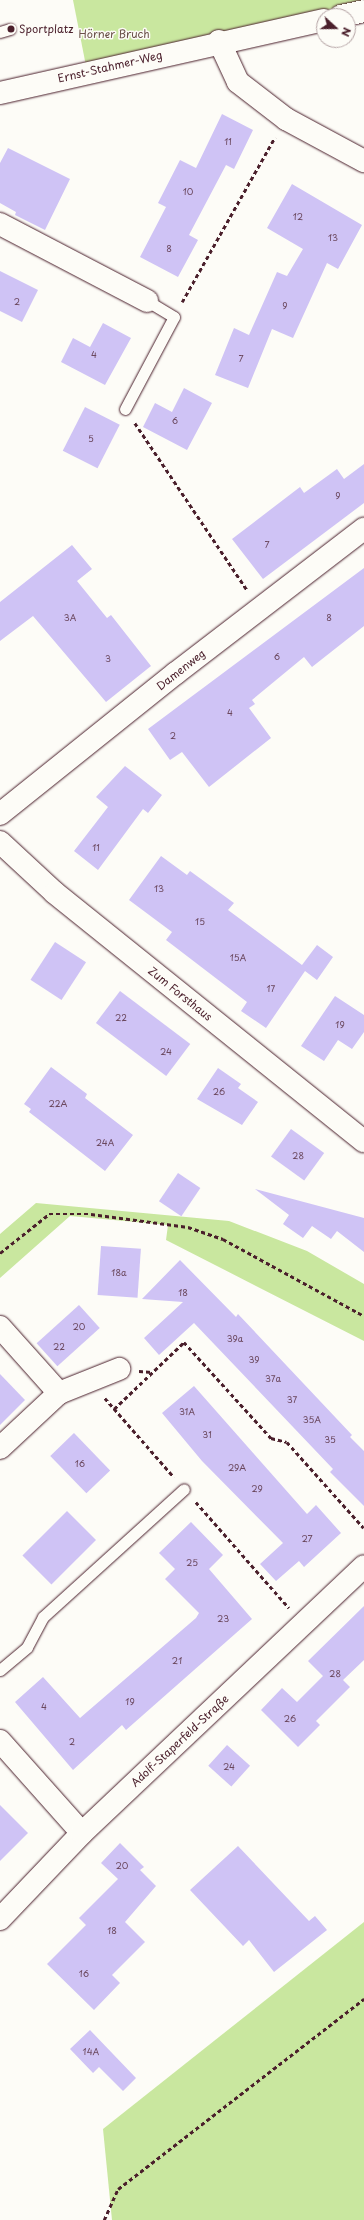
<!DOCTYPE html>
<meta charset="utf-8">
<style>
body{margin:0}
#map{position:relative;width:364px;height:2220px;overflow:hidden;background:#fdfcf7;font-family:"Playpen Sans",sans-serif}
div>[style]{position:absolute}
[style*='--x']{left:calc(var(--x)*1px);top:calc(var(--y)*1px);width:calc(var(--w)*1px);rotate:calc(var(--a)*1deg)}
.green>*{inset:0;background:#c9e79f}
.building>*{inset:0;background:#cfc3f5;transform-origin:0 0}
.path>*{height:2.5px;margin-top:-1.25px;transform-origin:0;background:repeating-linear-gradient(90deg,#4a1f2b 0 4px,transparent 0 7px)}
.roads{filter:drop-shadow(0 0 1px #4a1f2b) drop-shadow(0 0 1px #4a1f2b)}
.service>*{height:11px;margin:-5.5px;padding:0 5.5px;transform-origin:5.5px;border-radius:5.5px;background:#fdfcf7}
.minor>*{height:22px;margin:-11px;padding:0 11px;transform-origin:11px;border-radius:11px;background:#fdfcf7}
.dots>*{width:11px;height:11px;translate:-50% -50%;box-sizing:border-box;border:2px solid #fdfcf7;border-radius:50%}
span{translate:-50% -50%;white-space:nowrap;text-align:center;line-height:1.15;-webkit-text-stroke:3px #fdfcf7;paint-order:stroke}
.number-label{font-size:9px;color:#6b485e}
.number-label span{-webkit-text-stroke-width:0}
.poi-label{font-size:11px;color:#4a1f2b}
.left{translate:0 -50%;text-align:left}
.park-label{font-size:11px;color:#6a5148}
.street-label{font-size:11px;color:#4a1f2b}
.north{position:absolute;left:316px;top:8px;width:40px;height:40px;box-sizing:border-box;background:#fdfcf7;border:1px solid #b5a4a5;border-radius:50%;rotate:111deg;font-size:11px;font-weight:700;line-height:16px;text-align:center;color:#4a1f2b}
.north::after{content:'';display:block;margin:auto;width:14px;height:18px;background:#4a1f2b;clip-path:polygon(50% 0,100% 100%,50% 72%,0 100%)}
</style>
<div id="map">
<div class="green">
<i style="clip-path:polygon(73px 0,364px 0,364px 4px,88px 76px)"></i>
<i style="clip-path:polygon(36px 1203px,229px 1221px,307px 1251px,364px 1284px,364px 1341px,166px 1240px,168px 1225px,70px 1216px,0 1278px,0 1234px)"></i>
<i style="clip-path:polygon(364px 1922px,364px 2220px,112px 2220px,103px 2129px)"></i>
</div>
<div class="building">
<i style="clip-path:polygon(222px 114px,253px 130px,234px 169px,226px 165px,189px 235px,198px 240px,178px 277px,140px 257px,166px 207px,158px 203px,180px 160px,196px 168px)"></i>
<i style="clip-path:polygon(8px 148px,70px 179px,45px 230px,15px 215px,16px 212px,0 203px,0 163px)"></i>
<i style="clip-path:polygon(292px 184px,362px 225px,338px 269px,327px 263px,293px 338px,272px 329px,248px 388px,215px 375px,234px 328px,249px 335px,277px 272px,287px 276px,303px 249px,267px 228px)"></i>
<i style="clip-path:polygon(0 271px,38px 290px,22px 322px,0 311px)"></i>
<i style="clip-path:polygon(103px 323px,131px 338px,105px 385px,61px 362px,73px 338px,90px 347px)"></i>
<i style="clip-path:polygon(184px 388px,212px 403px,187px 450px,143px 427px,155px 403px,172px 412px)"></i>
<i style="left:85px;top:407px;width:39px;height:49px;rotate:27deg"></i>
<i style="clip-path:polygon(364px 464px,364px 503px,263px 579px,232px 539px,300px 487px,304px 493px,337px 469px,344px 479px)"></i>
<i style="clip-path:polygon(72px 545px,92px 569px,77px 581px,107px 618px,111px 615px,151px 666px,106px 702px,33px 616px,0 641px,0 602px)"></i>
<i style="clip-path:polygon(364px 568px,364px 626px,312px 667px,304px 657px,252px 700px,255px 704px,249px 708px,271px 738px,209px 787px,182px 752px,170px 760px,148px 729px)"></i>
<i style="clip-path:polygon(125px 766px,162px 795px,148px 813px,143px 809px,98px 870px,74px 851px,108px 807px,96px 797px)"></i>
<i style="clip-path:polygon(161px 856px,187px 875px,190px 871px,234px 903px,228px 910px,302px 965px,317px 945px,333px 957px,317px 980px,305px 971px,266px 1028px,241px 1011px,247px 1002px,166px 940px,172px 932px,129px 900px)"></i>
<i style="left:55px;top:942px;width:37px;height:45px;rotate:33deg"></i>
<i style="left:120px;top:991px;width:88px;height:40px;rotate:37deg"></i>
<i style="clip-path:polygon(335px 996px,364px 1015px,364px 1032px,352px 1049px,338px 1040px,324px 1061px,301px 1046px)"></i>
<i style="clip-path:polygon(51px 1067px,87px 1094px,85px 1098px,133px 1135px,105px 1171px,29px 1112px,31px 1109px,24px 1104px)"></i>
<i style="clip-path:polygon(218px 1068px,241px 1084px,238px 1088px,258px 1102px,242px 1125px,197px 1099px)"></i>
<i style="left:291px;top:1129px;width:41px;height:34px;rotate:36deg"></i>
<i style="left:178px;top:1173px;width:27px;height:34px;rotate:34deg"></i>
<i style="clip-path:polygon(255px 1189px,364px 1218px,364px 1252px,337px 1231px,331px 1239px,312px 1226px,303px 1238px,283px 1224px,289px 1215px)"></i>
<i style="left:101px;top:1246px;width:40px;height:49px;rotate:4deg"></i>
<i style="clip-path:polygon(180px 1260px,236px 1317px,238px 1314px,352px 1435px,350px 1437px,364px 1451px,364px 1506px,330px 1472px,333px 1469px,194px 1323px,159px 1355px,144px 1338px,183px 1302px,142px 1299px)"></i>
<i style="left:79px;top:1305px;width:31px;height:57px;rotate:48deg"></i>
<i style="clip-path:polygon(0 1374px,25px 1400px,0 1425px)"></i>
<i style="clip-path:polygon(194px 1386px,307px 1514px,316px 1505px,341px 1533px,304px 1567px,299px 1561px,276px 1581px,260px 1564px,283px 1543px,202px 1461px,162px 1413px)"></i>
<i style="left:74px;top:1433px;width:52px;height:33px;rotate:46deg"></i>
<i style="left:67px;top:1511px;width:41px;height:63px;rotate:45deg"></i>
<i style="clip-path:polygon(191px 1522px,223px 1555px,209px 1569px,252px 1619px,126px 1730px,122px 1725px,73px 1770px,15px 1702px,43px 1677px,80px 1718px,196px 1618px,199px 1613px,165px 1579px,175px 1569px,159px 1553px)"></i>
<i style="clip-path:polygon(364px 1606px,364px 1660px,343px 1680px,350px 1687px,316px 1721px,320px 1725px,298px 1747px,261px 1710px,282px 1688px,297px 1702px,323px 1676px,308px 1661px)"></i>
<i style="left:227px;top:1745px;width:31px;height:28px;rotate:42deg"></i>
<i style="clip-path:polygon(0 1805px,28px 1833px,0 1861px)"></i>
<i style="clip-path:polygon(120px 1843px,144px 1867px,140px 1870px,156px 1886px,125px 1922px,145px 1942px,112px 1975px,120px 1983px,94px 2010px,47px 1964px,86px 1925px,79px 1918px,118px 1879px,101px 1863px)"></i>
<i style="clip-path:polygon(238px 1846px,309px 1921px,315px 1916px,327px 1930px,274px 1972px,249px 1940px,243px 1946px,190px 1890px)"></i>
<i style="clip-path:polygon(90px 2030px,136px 2078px,123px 2091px,99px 2067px,93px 2073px,70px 2049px)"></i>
</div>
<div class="path">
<i style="--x:182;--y:302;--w:189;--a:-60.6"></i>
<i style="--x:135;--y:423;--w:202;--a:56.1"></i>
<i style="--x:0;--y:1253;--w:63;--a:-38.5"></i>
<i style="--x:49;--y:1214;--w:42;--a:0"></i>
<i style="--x:91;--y:1214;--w:98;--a:7.6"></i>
<i style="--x:188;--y:1227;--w:37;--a:19"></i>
<i style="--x:223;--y:1239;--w:161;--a:28.6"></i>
<i style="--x:139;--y:1371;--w:13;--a:4"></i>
<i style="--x:105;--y:1398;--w:105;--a:48.9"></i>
<i style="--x:114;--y:1409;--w:97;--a:-43.7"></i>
<i style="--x:184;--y:1342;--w:130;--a:47.8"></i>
<i style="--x:271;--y:1438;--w:16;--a:14"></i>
<i style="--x:287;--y:1442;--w:115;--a:48.2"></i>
<i style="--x:196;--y:1502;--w:141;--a:48.7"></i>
<i style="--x:104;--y:2220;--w:34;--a:-66"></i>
<i style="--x:118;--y:2189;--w:311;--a:-37.7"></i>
</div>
<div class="roads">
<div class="service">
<i style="--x:0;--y:32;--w:10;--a:-17"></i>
<i style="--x:125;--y:409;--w:104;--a:-62"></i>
<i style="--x:174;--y:317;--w:31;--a:-149"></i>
<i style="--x:0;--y:1670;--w:35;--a:-40"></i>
<i style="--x:27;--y:1647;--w:34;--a:-62"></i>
<i style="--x:43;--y:1617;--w:190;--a:-42.2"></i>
</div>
<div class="minor">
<i style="--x:341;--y:16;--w:24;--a:-12"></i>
<i style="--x:219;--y:41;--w:45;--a:65.1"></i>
<i style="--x:238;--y:82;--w:61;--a:37.6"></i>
<i style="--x:286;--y:119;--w:89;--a:28.3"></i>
<i style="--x:0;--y:93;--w:332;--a:-12.7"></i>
<i style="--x:0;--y:224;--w:166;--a:27.6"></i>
<i style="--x:0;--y:814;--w:226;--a:-38.7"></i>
<i style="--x:176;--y:673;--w:237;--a:-37.5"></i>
<i style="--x:0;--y:842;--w:75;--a:42.8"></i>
<i style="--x:55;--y:893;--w:396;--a:38.8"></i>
<i style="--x:0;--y:1327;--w:89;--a:48.2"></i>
<i style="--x:0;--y:1448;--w:81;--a:-43"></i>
<i style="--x:59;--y:1393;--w:65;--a:-21.8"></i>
<i style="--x:0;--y:1741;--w:123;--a:48.3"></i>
<i style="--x:0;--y:1919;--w:119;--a:-46.4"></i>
<i style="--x:82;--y:1833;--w:388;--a:-43.4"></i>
</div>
</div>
<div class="dots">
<i style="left:11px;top:29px;background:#4a1f2b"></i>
</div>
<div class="number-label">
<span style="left:228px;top:141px">11</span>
<span style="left:188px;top:191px">10</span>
<span style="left:298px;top:216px">12</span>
<span style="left:333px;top:237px">13</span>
<span style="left:169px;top:248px">8</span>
<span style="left:17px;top:301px">2</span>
<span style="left:285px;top:305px">9</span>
<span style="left:94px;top:354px">4</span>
<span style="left:241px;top:358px">7</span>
<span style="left:175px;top:420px">6</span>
<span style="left:91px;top:438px">5</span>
<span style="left:338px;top:495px">9</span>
<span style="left:267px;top:544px">7</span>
<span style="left:70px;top:617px">3A</span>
<span style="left:329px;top:617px">8</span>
<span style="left:277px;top:656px">6</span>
<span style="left:108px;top:658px">3</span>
<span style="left:230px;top:712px">4</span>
<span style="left:173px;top:735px">2</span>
<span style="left:96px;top:847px">11</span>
<span style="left:159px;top:888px">13</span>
<span style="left:200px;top:921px">15</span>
<span style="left:238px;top:957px">15A</span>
<span style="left:271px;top:988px">17</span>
<span style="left:121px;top:1017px">22</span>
<span style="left:340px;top:1024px">19</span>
<span style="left:166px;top:1051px">24</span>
<span style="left:219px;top:1091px">26</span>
<span style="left:58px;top:1103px">22A</span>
<span style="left:105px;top:1142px">24A</span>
<span style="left:298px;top:1155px">28</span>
<span style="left:119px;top:1272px">18a</span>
<span style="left:183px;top:1292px">18</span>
<span style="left:79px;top:1326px">20</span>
<span style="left:235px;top:1338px">39a</span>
<span style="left:59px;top:1346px">22</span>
<span style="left:254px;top:1359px">39</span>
<span style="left:273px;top:1378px">37a</span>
<span style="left:292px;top:1399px">37</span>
<span style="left:187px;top:1411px">31A</span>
<span style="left:312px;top:1419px">35A</span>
<span style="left:207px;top:1434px">31</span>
<span style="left:330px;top:1439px">35</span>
<span style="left:80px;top:1463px">16</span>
<span style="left:237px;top:1467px">29A</span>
<span style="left:257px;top:1488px">29</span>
<span style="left:307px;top:1538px">27</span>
<span style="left:192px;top:1562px">25</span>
<span style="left:223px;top:1618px">23</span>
<span style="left:177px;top:1660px">21</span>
<span style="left:335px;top:1673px">28</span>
<span style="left:130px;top:1701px">19</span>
<span style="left:44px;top:1706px">4</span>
<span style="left:290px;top:1718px">26</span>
<span style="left:72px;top:1741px">2</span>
<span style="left:229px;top:1766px">24</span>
<span style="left:122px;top:1865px">20</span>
<span style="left:112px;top:1930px">18</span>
<span style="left:84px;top:1973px">16</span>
<span style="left:91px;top:2051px">14A</span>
</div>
<div class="poi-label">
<span class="left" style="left:19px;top:29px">Sportplatz</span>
</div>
<div class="park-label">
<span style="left:114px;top:34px">Hörner Bruch</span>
</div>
<div class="street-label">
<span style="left:110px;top:67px;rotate:-13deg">Ernst-Stahmer-Weg</span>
<span style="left:181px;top:670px;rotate:-38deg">Damenweg</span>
<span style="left:180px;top:994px;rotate:39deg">Zum Forsthaus</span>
<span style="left:180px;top:1741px;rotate:-43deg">Adolf-Staperfeld-Straße</span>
</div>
<div class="north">N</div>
</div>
